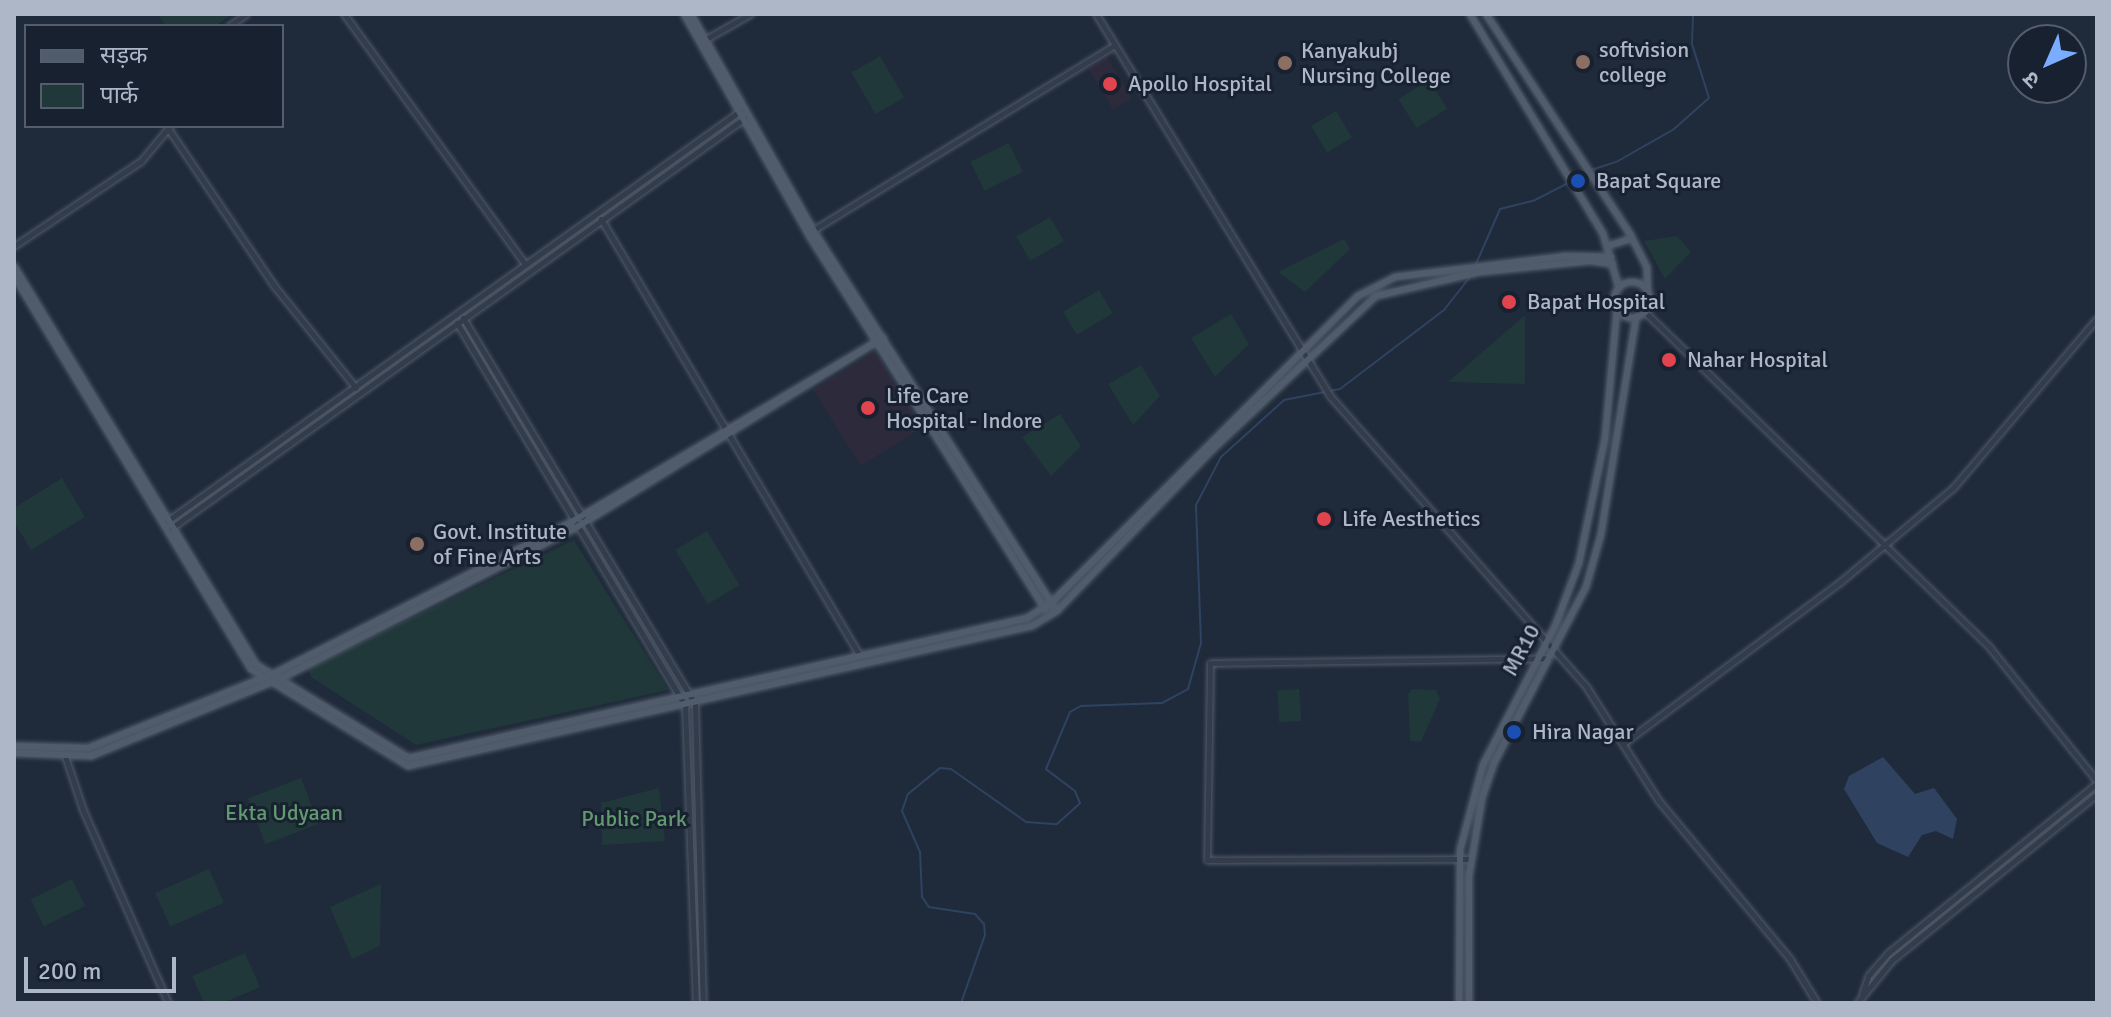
<!DOCTYPE html>
<meta charset="utf-8">
<style>
body{margin:0}
#map{position:relative;width:2111px;height:1017px;overflow:hidden;background:#1f2a3a;font-family:Signika,"Noto Sans Devanagari",sans-serif}
div>[style]{position:absolute}
[style*='--x']{left:calc(var(--x)*1px);top:calc(var(--y)*1px);width:calc(var(--w)*1px);rotate:calc(var(--a)*1deg)}
.medical>*{inset:0;background:#2d2b3b;transform-origin:0 0}
.green>*{inset:0;background:#21383b;transform-origin:0 0}
.water>*{inset:0;background:#2f4361}
.stream>*{height:2px;margin:-1px;padding:0 1px;transform-origin:1px;border-radius:1px;background:#2f4361}
.roads{filter:drop-shadow(0 0 2px #505a68) drop-shadow(0 0 2px #505a68)}
.minor>*{height:5px;margin:-2.5px;padding:0 2.5px;transform-origin:2.5px;border-radius:2.5px;background:#333c4a}
.major>*{height:6px;margin:-3px;padding:0 3px;transform-origin:3px;border-radius:3px;background:#505b6b}
.major>.ring{margin:-3px;padding:0;box-sizing:content-box;background:none;border:6px solid #505b6b;border-radius:50%}
.dots>*{width:22px;height:22px;translate:-50% -50%;box-sizing:border-box;border:4px solid #18212f;border-radius:50%}
span{translate:-50% -50%;white-space:nowrap;text-align:center;line-height:1.15;-webkit-text-stroke:6px #18212f;paint-order:stroke}
.poi-label{font-size:22px;color:#adb7c7}
.left{translate:0 -50%;text-align:left}
.street-label{font-size:22px;color:#adb7c7}
.park-label{font-size:22px;color:#639970}
.frame{position:absolute;inset:0;border:16px solid #adb7c7;pointer-events:none}
.legend{position:absolute;left:24px;top:24px;width:260px;height:104px;box-sizing:border-box;background:#18212f;border:2px solid #545d6c;margin:0;padding:10px 14px;list-style:none;font-size:24px;color:#adb7c7}
.legend li{display:flex;align-items:center;gap:16px;height:40px}
.legend b{width:40px;border:2px solid #545d6c}
.north{position:absolute;left:2007px;top:24px;width:80px;height:80px;box-sizing:border-box;background:#18212f;border:2px solid #545d6c;border-radius:50%;rotate:225deg;font-size:22px;font-weight:700;line-height:32px;text-align:center;color:#adb7c7}
.north::after{content:'';display:block;margin:auto;width:28px;height:36px;background:#7aacff;clip-path:polygon(50% 0,100% 100%,50% 72%,0 100%)}
.scale{position:absolute;left:24px;top:957px;width:152px;height:36px;box-sizing:border-box;border:4px solid #adb7c7;border-top:0;padding-left:10px;font-size:24px;line-height:28px;white-space:nowrap;color:#adb7c7;-webkit-text-stroke:6px #18212f;paint-order:stroke}
</style>
<div id="map">
<div class="medical">
<i style="left:1107px;top:57px;width:48px;height:22px;rotate:59deg"></i>
<i style="left:875px;top:351px;width:90px;height:73px;rotate:58deg"></i>
</div>
<div class="green">
<i style="clip-path:polygon(157px 14px,232px 14px,216px 26px,166px 26px)"></i>
<i style="left:880px;top:56px;width:48px;height:33px;rotate:60deg"></i>
<i style="left:1429px;top:80px;width:34px;height:36px;rotate:58deg"></i>
<i style="left:1336px;top:111px;width:31px;height:29px;rotate:59deg"></i>
<i style="left:1009px;top:143px;width:32px;height:43px;rotate:64deg"></i>
<i style="left:1050px;top:217px;width:28px;height:39px;rotate:60deg"></i>
<i style="clip-path:polygon(1677px 236px,1691px 252px,1665px 279px,1644px 241px)"></i>
<i style="clip-path:polygon(1344px 239px,1350px 249px,1305px 292px,1278px 272px)"></i>
<i style="left:1099px;top:290px;width:27px;height:42px;rotate:59deg"></i>
<i style="clip-path:polygon(1231px 314px,1249px 344px,1215px 377px,1191px 338px)"></i>
<i style="clip-path:polygon(1525px 315px,1525px 384px,1448px 382px)"></i>
<i style="clip-path:polygon(1141px 365px,1160px 396px,1133px 425px,1108px 384px)"></i>
<i style="clip-path:polygon(1060px 414px,1081px 446px,1051px 476px,1022px 437px)"></i>
<i style="clip-path:polygon(62px 478px,85px 517px,31px 550px,14px 522px,14px 508px)"></i>
<i style="left:707px;top:531px;width:63px;height:37px;rotate:59deg"></i>
<i style="clip-path:polygon(574px 540px,668px 690px,416px 745px,311px 677px,308px 668px)"></i>
<i style="left:1299px;top:689px;width:32px;height:22px;rotate:86deg"></i>
<i style="clip-path:polygon(1412px 689px,1436px 690px,1440px 699px,1421px 742px,1410px 741px,1408px 694px)"></i>
<i style="left:301px;top:778px;width:49px;height:57px;rotate:69deg"></i>
<i style="clip-path:polygon(659px 788px,665px 841px,602px 845px,601px 803px)"></i>
<i style="left:209px;top:869px;width:37px;height:59px;rotate:66deg"></i>
<i style="left:72px;top:879px;width:30px;height:46px;rotate:64deg"></i>
<i style="clip-path:polygon(381px 884px,380px 946px,352px 959px,330px 907px)"></i>
<i style="clip-path:polygon(245px 953px,260px 987px,223px 1003px,204px 1003px,192px 976px)"></i>
</div>
<div class="water">
<i style="clip-path:polygon(1883px 757px,1915px 794px,1934px 788px,1957px 819px,1953px 839px,1936px 831px,1922px 835px,1908px 857px,1877px 843px,1844px 789px,1849px 776px)"></i>
</div>
<div class="stream">
<i style="--x:1591;--y:170;--w:28;--a:-18"></i>
<i style="--x:1618;--y:161;--w:64;--a:-29.7"></i>
<i style="--x:1674;--y:129;--w:47;--a:-41.5"></i>
<i style="--x:1709;--y:98;--w:57;--a:-107.5"></i>
<i style="--x:1692;--y:44;--w:30;--a:-88"></i>
<i style="--x:1573;--y:180;--w:14;--a:-30"></i>
<i style="--x:1476;--y:264;--w:60;--a:-66.4"></i>
<i style="--x:1500;--y:209;--w:36;--a:-14"></i>
<i style="--x:1535;--y:200;--w:37;--a:-27"></i>
<i style="--x:961;--y:1003;--w:72;--a:-70.6"></i>
<i style="--x:985;--y:935;--w:11;--a:-95"></i>
<i style="--x:984;--y:924;--w:13;--a:-132"></i>
<i style="--x:975;--y:914;--w:47;--a:-171.3"></i>
<i style="--x:929;--y:907;--w:12;--a:-125"></i>
<i style="--x:922;--y:897;--w:45;--a:-92.5"></i>
<i style="--x:920;--y:852;--w:45;--a:-113.7"></i>
<i style="--x:902;--y:811;--w:18;--a:-71"></i>
<i style="--x:908;--y:794;--w:41;--a:-39.1"></i>
<i style="--x:940;--y:768;--w:11;--a:5"></i>
<i style="--x:951;--y:769;--w:92;--a:35.2"></i>
<i style="--x:1026;--y:822;--w:31;--a:4"></i>
<i style="--x:1057;--y:824;--w:31;--a:-42"></i>
<i style="--x:1080;--y:803;--w:13;--a:-113"></i>
<i style="--x:1075;--y:791;--w:36;--a:-143"></i>
<i style="--x:1046;--y:769;--w:62;--a:-67.2"></i>
<i style="--x:1070;--y:712;--w:13;--a:-29"></i>
<i style="--x:1081;--y:706;--w:81;--a:-2.1"></i>
<i style="--x:1162;--y:703;--w:30;--a:-28"></i>
<i style="--x:1188;--y:689;--w:48;--a:-74.2"></i>
<i style="--x:1201;--y:643;--w:138;--a:-92.1"></i>
<i style="--x:1196;--y:505;--w:54;--a:-62.5"></i>
<i style="--x:1221;--y:457;--w:85;--a:-42.1"></i>
<i style="--x:1284;--y:400;--w:57;--a:-11.1"></i>
<i style="--x:1340;--y:389;--w:131;--a:-37.2"></i>
<i style="--x:1444;--y:310;--w:42;--a:-51.8"></i>
</div>
<div class="roads">
<div class="minor">
<i style="--x:344;--y:14;--w:309;--a:54.1"></i>
<i style="--x:1096;--y:14;--w:448;--a:58.5"></i>
<i style="--x:1330;--y:396;--w:389;--a:48.6"></i>
<i style="--x:1587;--y:688;--w:133;--a:57.6"></i>
<i style="--x:1658;--y:800;--w:207;--a:50.3"></i>
<i style="--x:1790;--y:959;--w:52;--a:58.5"></i>
<i style="--x:229;--y:26;--w:21;--a:-35"></i>
<i style="--x:706;--y:39;--w:51;--a:-29.6"></i>
<i style="--x:169;--y:130;--w:189;--a:56"></i>
<i style="--x:275;--y:287;--w:129;--a:51.3"></i>
<i style="--x:601;--y:219;--w:508;--a:59.35"></i>
<i style="--x:813;--y:230;--w:354;--a:-31.5"></i>
<i style="--x:14;--y:246;--w:153;--a:-33.8"></i>
<i style="--x:141;--y:161;--w:45;--a:-50.4"></i>
<i style="--x:1645;--y:312;--w:482;--a:44.2"></i>
<i style="--x:1990;--y:648;--w:171;--a:51.2"></i>
<i style="--x:463;--y:318;--w:450;--a:59"></i>
<i style="--x:695;--y:704;--w:299;--a:88.5"></i>
<i style="--x:457;--y:323;--w:446;--a:59.2"></i>
<i style="--x:685;--y:706;--w:297;--a:87.9"></i>
<i style="--x:166;--y:522;--w:706;--a:-35.6"></i>
<i style="--x:170;--y:529;--w:707;--a:-35.56"></i>
<i style="--x:1624;--y:743;--w:269;--a:-36.7"></i>
<i style="--x:1840;--y:582;--w:147;--a:-39.8"></i>
<i style="--x:1953;--y:488;--w:223;--a:-49.7"></i>
<i style="--x:65;--y:756;--w:57;--a:71.6"></i>
<i style="--x:83;--y:810;--w:211;--a:66.2"></i>
<i style="--x:1471;--y:859;--w:264;--a:179.8"></i>
<i style="--x:1207;--y:860;--w:197;--a:-89.1"></i>
<i style="--x:1210;--y:663;--w:339;--a:-0.8"></i>
<i style="--x:1862;--y:995;--w:20;--a:-72"></i>
<i style="--x:1868;--y:976;--w:30;--a:-49"></i>
<i style="--x:1888;--y:953;--w:269;--a:-39.1"></i>
<i style="--x:1857;--y:1003;--w:55;--a:-50.9"></i>
<i style="--x:1892;--y:960;--w:264;--a:-39"></i>
</div>
<div class="major">
<i style="--x:684;--y:14;--w:256;--a:60.5"></i>
<i style="--x:810;--y:237;--w:441;--a:57.7"></i>
<i style="--x:691;--y:14;--w:248;--a:60.5"></i>
<i style="--x:813;--y:230;--w:452;--a:57.4"></i>
<i style="--x:1470;--y:14;--w:257;--a:58.8"></i>
<i style="--x:1603;--y:234;--w:56;--a:73.5"></i>
<i style="--x:1486;--y:14;--w:265;--a:56.8"></i>
<i style="--x:1631;--y:236;--w:36;--a:63"></i>
<i style="--x:1647;--y:268;--w:25;--a:88"></i>
<i style="--x:1608;--y:246;--w:25;--a:-18"></i>
<i style="--x:14;--y:266;--w:467;--a:58.7"></i>
<i style="--x:257;--y:665;--w:178;--a:31.5"></i>
<i style="--x:409;--y:758;--w:634;--a:-12.76"></i>
<i style="--x:1027;--y:618;--w:28;--a:-32"></i>
<i style="--x:1051;--y:603;--w:434;--a:-45"></i>
<i style="--x:1358;--y:296;--w:42;--a:-27.2"></i>
<i style="--x:1395;--y:277;--w:171;--a:-7"></i>
<i style="--x:1565;--y:256;--w:46;--a:1.2"></i>
<i style="--x:14;--y:276;--w:459;--a:58.9"></i>
<i style="--x:251;--y:669;--w:185;--a:31.7"></i>
<i style="--x:408;--y:766;--w:640;--a:-12.65"></i>
<i style="--x:1032;--y:626;--w:29;--a:-31"></i>
<i style="--x:1057;--y:611;--w:223;--a:-46.1"></i>
<i style="--x:1212;--y:450;--w:225;--a:-43.2"></i>
<i style="--x:1376;--y:296;--w:107;--a:-13"></i>
<i style="--x:1480;--y:272;--w:112;--a:-5.7"></i>
<i style="--x:1591;--y:261;--w:22;--a:8"></i>
<i class="ring" style="left:1614px;top:282px;width:30px;height:30px"></i>
<i style="--x:14;--y:746;--w:74;--a:1.5"></i>
<i style="--x:88;--y:748;--w:199;--a:-21.8"></i>
<i style="--x:273;--y:674;--w:337;--a:-27"></i>
<i style="--x:573;--y:521;--w:360;--a:-30.6"></i>
<i style="--x:14;--y:753;--w:77;--a:2.2"></i>
<i style="--x:91;--y:756;--w:206;--a:-22.2"></i>
<i style="--x:282;--y:678;--w:331;--a:-27.1"></i>
<i style="--x:577;--y:527;--w:360;--a:-31.7"></i>
<i style="--x:1459;--y:1003;--w:153;--a:-89.6"></i>
<i style="--x:1460;--y:850;--w:88;--a:-74.9"></i>
<i style="--x:1483;--y:765;--w:159;--a:-62.6"></i>
<i style="--x:1556;--y:624;--w:65;--a:-69.3"></i>
<i style="--x:1579;--y:563;--w:127;--a:-78.2"></i>
<i style="--x:1605;--y:439;--w:131;--a:-84.7"></i>
<i style="--x:1469;--y:1003;--w:127;--a:-90"></i>
<i style="--x:1469;--y:876;--w:79;--a:-80.5"></i>
<i style="--x:1482;--y:798;--w:37;--a:-71"></i>
<i style="--x:1494;--y:763;--w:199;--a:-62.4"></i>
<i style="--x:1586;--y:587;--w:55;--a:-74.2"></i>
<i style="--x:1601;--y:534;--w:220;--a:-80.8"></i>
</div>
</div>
<div class="dots">
<i style="left:1583px;top:62px;background:#8d6e63"></i>
<i style="left:1285px;top:63px;background:#8d6e63"></i>
<i style="left:1110px;top:84px;background:#e0444e"></i>
<i style="left:1578px;top:181px;background:#1a4fb4"></i>
<i style="left:1509px;top:302px;background:#e0444e"></i>
<i style="left:1669px;top:360px;background:#e0444e"></i>
<i style="left:868px;top:408px;background:#e0444e"></i>
<i style="left:1324px;top:519px;background:#e0444e"></i>
<i style="left:417px;top:544px;background:#8d6e63"></i>
<i style="left:1514px;top:732px;background:#1a4fb4"></i>
</div>
<div class="poi-label">
<span class="left" style="left:1599px;top:62px">softvision<br>college</span>
<span class="left" style="left:1301px;top:63px">Kanyakubj<br>Nursing College</span>
<span class="left" style="left:1128px;top:84px">Apollo Hospital</span>
<span class="left" style="left:1596px;top:181px">Bapat Square</span>
<span class="left" style="left:1527px;top:302px">Bapat Hospital</span>
<span class="left" style="left:1687px;top:360px">Nahar Hospital</span>
<span class="left" style="left:886px;top:408px">Life Care<br>Hospital - Indore</span>
<span class="left" style="left:1342px;top:519px">Life Aesthetics</span>
<span class="left" style="left:433px;top:544px">Govt. Institute<br>of Fine Arts</span>
<span class="left" style="left:1532px;top:732px">Hira Nagar</span>
</div>
<div class="street-label">
<span style="left:1521px;top:650px;rotate:-62deg">MR10</span>
</div>
<div class="park-label">
<span style="left:284px;top:813px">Ekta Udyaan</span>
<span style="left:634px;top:819px">Public Park</span>
</div>
<div class="frame"></div>
<ul class="legend">
<li><b style="height:10px;background:#505b6b"></b>सड़क</li>
<li><b style="height:22px;background:#21383b"></b>पार्क</li>
</ul>
<div class="north">उ</div>
<div class="scale">200 m</div>
</div>
